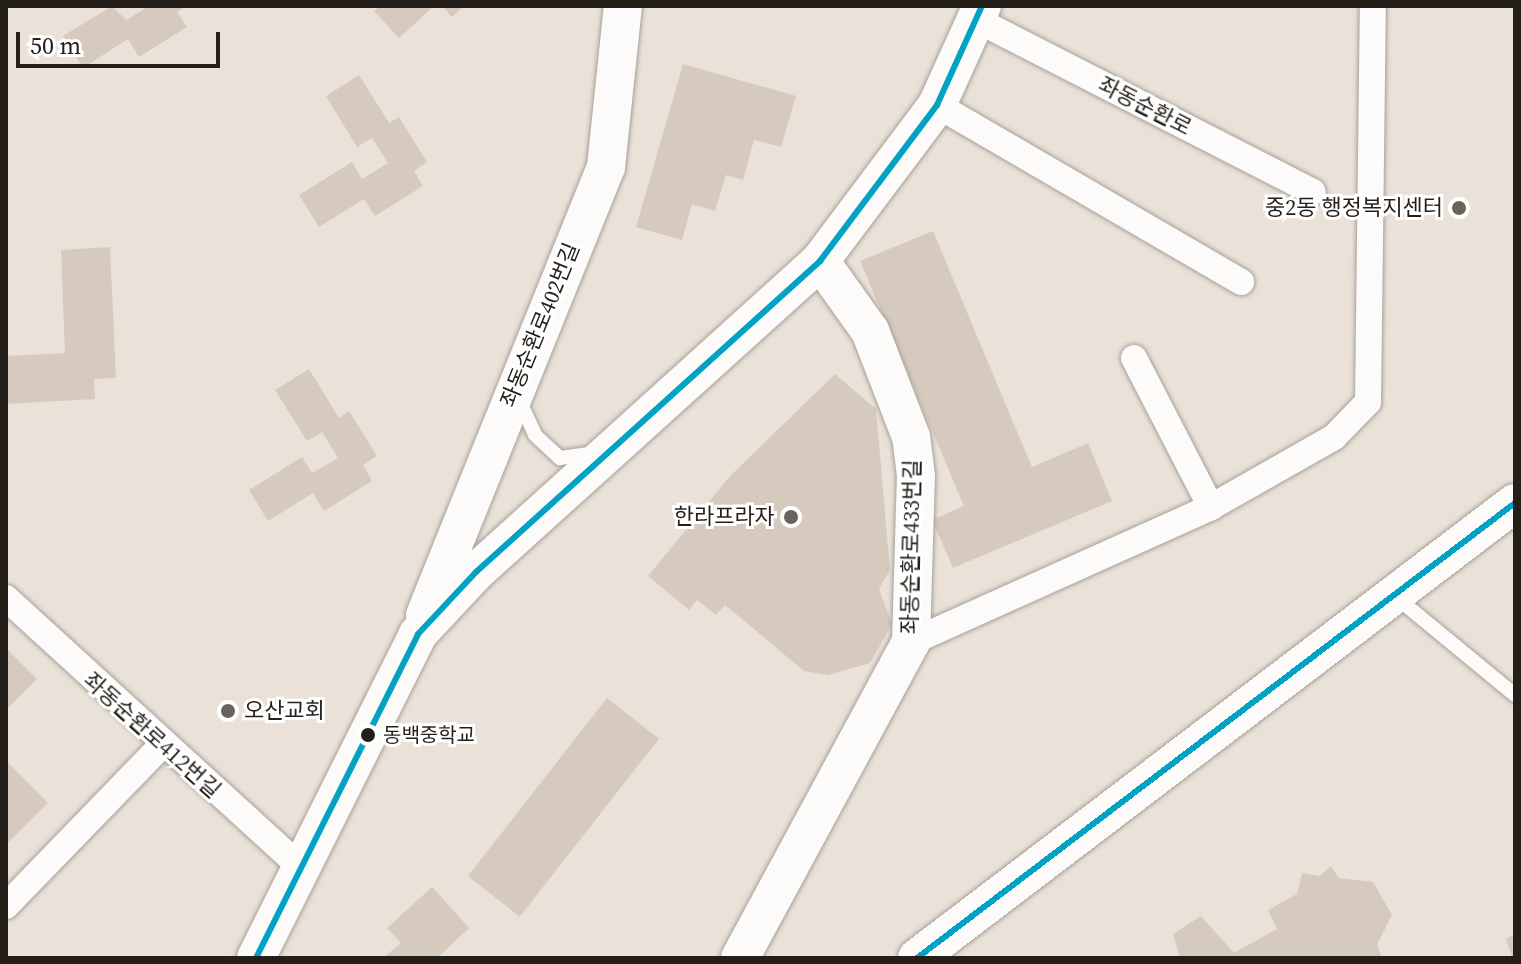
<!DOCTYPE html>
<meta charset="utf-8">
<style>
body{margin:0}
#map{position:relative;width:1521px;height:964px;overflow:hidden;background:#eae2d9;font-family:"Source Serif 4","Noto Sans KR",serif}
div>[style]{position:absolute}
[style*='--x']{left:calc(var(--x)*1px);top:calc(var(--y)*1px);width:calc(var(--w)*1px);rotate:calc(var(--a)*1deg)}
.building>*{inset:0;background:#d6cabe;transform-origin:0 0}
.roads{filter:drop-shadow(0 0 2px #a7a19a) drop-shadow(0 0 2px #a7a19a)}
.lane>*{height:14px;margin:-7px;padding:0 7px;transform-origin:7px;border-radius:7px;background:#fcfbf9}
.street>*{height:26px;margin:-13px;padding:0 13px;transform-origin:13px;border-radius:13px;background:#fcfbf9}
.secondary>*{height:38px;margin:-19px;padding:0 19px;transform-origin:19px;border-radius:19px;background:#fcfbf9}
.bus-1>*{height:6px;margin:-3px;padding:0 3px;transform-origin:3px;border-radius:3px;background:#02a2c5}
.dots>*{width:22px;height:22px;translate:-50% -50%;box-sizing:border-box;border:4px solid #fff;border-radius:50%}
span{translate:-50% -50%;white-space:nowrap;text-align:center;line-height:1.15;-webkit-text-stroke:6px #fff;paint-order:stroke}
.bus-label{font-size:20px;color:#241f19}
.left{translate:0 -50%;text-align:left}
.street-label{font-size:22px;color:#241f19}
.poi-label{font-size:22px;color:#241f19}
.right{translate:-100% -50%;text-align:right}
.frame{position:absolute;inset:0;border:8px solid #241f19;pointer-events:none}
.scale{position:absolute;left:16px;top:32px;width:204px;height:36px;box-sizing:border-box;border:4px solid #241f19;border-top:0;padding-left:10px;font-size:24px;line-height:28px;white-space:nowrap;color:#241f19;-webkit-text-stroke:6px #fff;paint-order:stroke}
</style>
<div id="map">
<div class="building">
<i style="clip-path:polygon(112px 6px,126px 20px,149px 6px,186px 6px,177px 12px,187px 27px,139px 57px,128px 39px,83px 68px,63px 36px)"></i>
<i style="clip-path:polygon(380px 6px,434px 6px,399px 38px,374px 11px)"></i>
<i style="clip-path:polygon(442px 6px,464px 6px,452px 17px)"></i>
<i style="clip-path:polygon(683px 64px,796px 96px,781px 147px,754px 140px,743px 180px,726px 175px,715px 211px,692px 204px,682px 240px,636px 227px)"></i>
<i style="clip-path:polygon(359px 75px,389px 123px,399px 117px,427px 162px,414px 171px,423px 186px,375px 216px,364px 199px,319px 227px,299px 195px,352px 162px,362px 179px,388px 163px,372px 138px,357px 147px,326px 96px)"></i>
<i style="clip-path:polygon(933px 231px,1032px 467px,1088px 443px,1112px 501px,953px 568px,932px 520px,964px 506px,860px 261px)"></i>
<i style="clip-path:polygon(110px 247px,116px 378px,94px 379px,95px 399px,6px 404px,6px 356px,65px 353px,61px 250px)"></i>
<i style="clip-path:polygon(309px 369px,339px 418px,349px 411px,377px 456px,363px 465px,372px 481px,324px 511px,313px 493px,268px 521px,249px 490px,302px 457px,312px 473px,338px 458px,322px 432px,307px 441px,275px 390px)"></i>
<i style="clip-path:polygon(835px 374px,876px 409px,890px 570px,879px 589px,892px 624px,870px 663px,828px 675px,804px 671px,725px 605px,716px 615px,697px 600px,689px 610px,648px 576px,730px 476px)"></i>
<i style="clip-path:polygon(8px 650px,37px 679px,6px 710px,6px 653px)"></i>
<i style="left:607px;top:698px;width:66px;height:226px;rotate:38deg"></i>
<i style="clip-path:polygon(6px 761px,48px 803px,6px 845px)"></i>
<i style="clip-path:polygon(1331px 866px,1339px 878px,1373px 882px,1392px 915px,1377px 945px,1382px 958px,1180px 958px,1173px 934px,1201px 916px,1234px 953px,1277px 929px,1268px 910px,1297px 894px,1302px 873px,1320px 876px)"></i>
<i style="clip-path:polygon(432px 887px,469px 928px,437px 958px,383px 958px,401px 943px,387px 928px)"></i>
<i style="clip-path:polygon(1515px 934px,1515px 958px,1512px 958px,1506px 939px)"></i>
</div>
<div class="roads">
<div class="lane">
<i style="--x:519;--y:400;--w:38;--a:65"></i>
<i style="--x:535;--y:435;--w:34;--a:43"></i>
<i style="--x:560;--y:458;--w:35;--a:-8"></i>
<i style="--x:1396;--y:597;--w:154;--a:39.5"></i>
</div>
<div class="street">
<i style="--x:977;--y:20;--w:377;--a:27.1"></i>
<i style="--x:937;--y:105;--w:352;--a:30.2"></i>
<i style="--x:1134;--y:358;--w:168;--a:62.7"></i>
<i style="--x:6;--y:598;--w:399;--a:42.4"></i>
<i style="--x:911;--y:642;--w:329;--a:-24.2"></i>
<i style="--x:1211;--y:507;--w:142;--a:-29.6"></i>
<i style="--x:1334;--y:437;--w:49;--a:-45.8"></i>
<i style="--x:1368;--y:402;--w:396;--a:-89.3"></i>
<i style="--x:6;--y:906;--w:223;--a:-45.9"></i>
</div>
<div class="secondary">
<i style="--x:425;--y:615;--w:483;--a:-68"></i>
<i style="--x:606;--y:167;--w:162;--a:-84"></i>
<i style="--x:256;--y:958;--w:362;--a:-63.4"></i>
<i style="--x:418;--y:634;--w:85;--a:-46.9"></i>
<i style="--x:476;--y:572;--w:464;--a:-42.1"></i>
<i style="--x:820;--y:261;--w:195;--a:-53.1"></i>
<i style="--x:937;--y:105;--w:109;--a:-65.6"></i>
<i style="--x:740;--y:958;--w:359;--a:-61.6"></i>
<i style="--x:911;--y:642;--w:166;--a:-88.3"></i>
<i style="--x:916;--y:476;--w:39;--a:-97"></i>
<i style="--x:911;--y:437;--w:114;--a:-111.1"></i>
<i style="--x:870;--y:331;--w:86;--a:-125.5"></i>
<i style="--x:917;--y:958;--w:751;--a:-37.27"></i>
</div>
</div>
<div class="bus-1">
<i style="--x:256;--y:958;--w:362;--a:-63.4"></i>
<i style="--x:418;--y:634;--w:85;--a:-46.9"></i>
<i style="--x:476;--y:572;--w:464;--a:-42.1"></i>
<i style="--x:820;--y:261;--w:195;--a:-53.1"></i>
<i style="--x:937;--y:105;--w:109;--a:-65.6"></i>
<i style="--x:917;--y:958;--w:751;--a:-37.27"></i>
</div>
<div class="dots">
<i style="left:1459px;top:208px;background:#69635c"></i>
<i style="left:791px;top:517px;background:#69635c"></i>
<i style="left:228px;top:711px;background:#69635c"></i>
<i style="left:368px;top:735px;background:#241f19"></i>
</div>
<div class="bus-label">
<span class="left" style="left:383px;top:735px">동백중학교</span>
</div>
<div class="street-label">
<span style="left:1145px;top:106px;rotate:27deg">좌동순환로</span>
<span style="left:540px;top:325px;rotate:-68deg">좌동순환로402번길</span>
<span style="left:911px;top:547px;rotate:-89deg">좌동순환로433번길</span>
<span style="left:152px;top:735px;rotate:42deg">좌동순환로412번길</span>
</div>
<div class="poi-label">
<span class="right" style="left:1443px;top:208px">중2동 행정복지센터</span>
<span class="right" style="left:775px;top:517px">한라프라자</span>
<span class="left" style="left:244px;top:711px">오산교회</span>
</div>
<div class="frame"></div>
<div class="scale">50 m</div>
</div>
